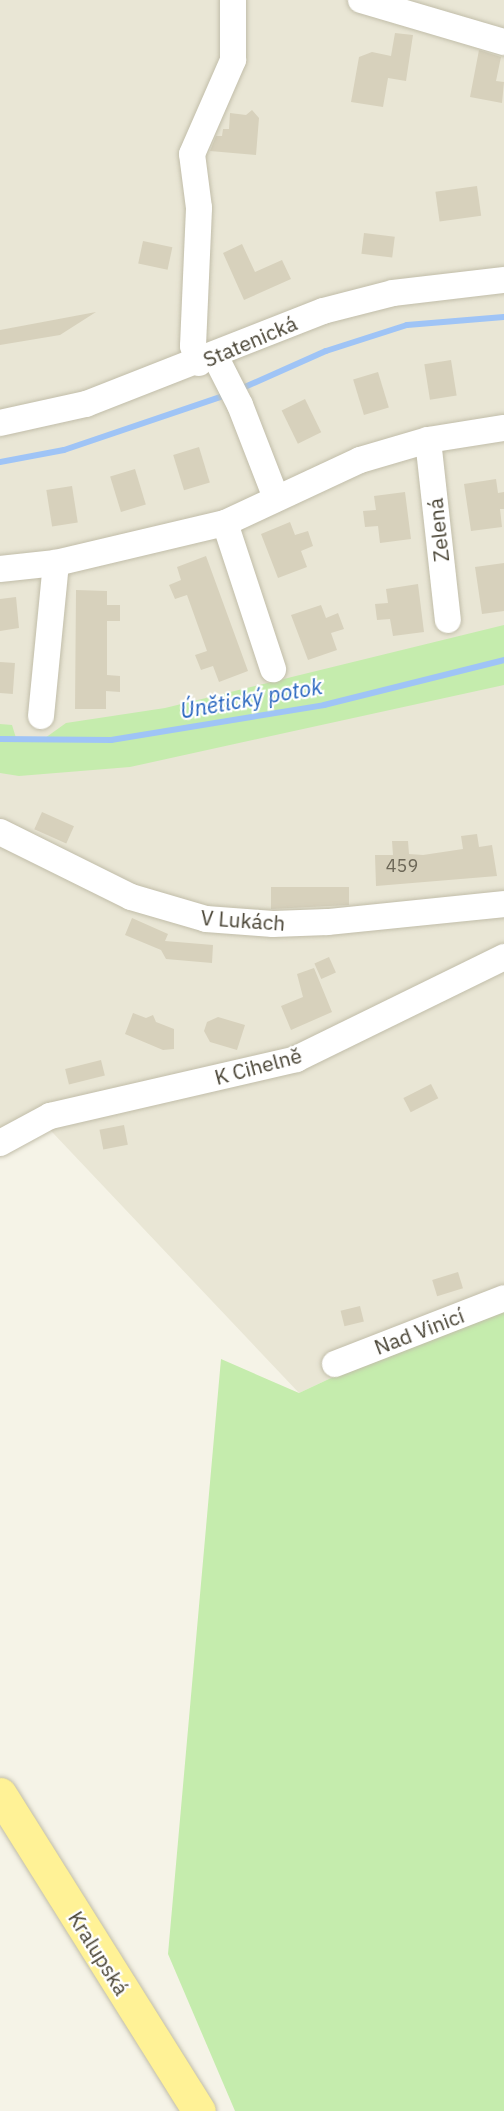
<!DOCTYPE html>
<meta charset="utf-8">
<style>
body{margin:0}
#map{position:relative;width:504px;height:2111px;overflow:hidden;background:#f5f3e7;font-family:"IBM Plex Sans",sans-serif}
div>[style]{position:absolute}
[style*='--x']{left:calc(var(--x)*1px);top:calc(var(--y)*1px);width:calc(var(--w)*1px);rotate:calc(var(--a)*1deg)}
.residential>*{inset:0;background:#e9e6d5}
.green>*{inset:0;background:#c5ecad}
.stream>*{height:6px;margin:-3px;padding:0 3px;transform-origin:3px;border-radius:3px;background:#9fc4f6}
.building>*{inset:0;background:#d7d1bc;transform-origin:0 0}
.roads{filter:drop-shadow(0 0 2px #c1bda9) drop-shadow(0 0 2px #c1bda9)}
.minor>*{height:26px;margin:-13px;padding:0 13px;transform-origin:13px;border-radius:13px;background:#fff}
.major>*{height:33px;margin:-16.5px;padding:0 16.5px;transform-origin:16.5px;border-radius:16.5px;background:#fff296}
span{translate:-50% -50%;white-space:nowrap;text-align:center;line-height:1.15;-webkit-text-stroke:4.5px #fff;paint-order:stroke}
.number-label{font-size:18px;color:#6c6757}
.number-label span{-webkit-text-stroke-width:0}
.street-label{font-size:21px;color:#494435}
.water-label{font-size:22px;color:#2664be;font-style:italic}
</style>
<div id="map">
<div class="residential">
<i style="clip-path:polygon(0 0,504px 0,504px 1297px,299px 1393px,36px 1115px,0 1134px)"></i>
</div>
<div class="green">
<i style="clip-path:polygon(504px 625px,504px 685px,130px 767px,19px 776px,0 773px,0 724px,12px 725px,16px 738px,45px 738px,66px 723px,165px 708px)"></i>
<i style="clip-path:polygon(504px 1297px,504px 2111px,235px 2111px,168px 1954px,221px 1359px,299px 1393px)"></i>
</div>
<div class="stream">
<i style="--x:238;--y:390;--w:96;--a:-23.9"></i>
<i style="--x:326;--y:351;--w:85;--a:-17.8"></i>
<i style="--x:407;--y:325;--w:97;--a:-4.7"></i>
<i style="--x:0;--y:462;--w:65;--a:-10.6"></i>
<i style="--x:64;--y:450;--w:174;--a:-18.7"></i>
<i style="--x:0;--y:739;--w:111;--a:0.5"></i>
<i style="--x:111;--y:740;--w:216;--a:-9.3"></i>
<i style="--x:324;--y:705;--w:186;--a:-14"></i>
</div>
<div class="building">
<i style="clip-path:polygon(395px 33px,413px 35px,406px 81px,388px 78px,383px 107px,351px 102px,359px 57px,372px 52px,391px 56px)"></i>
<i style="clip-path:polygon(479px 50px,501px 57px,496px 81px,504px 82px,502px 103px,470px 97px)"></i>
<i style="clip-path:polygon(252px 110px,259px 118px,256px 155px,210px 151px,216px 136px,222px 136px,223px 129px,229px 129px,230px 113px,246px 115px)"></i>
<i style="left:477px;top:186px;width:30px;height:42px;rotate:82deg"></i>
<i style="left:364px;top:233px;width:31px;height:21px;rotate:7deg"></i>
<i style="left:143px;top:241px;width:30px;height:23px;rotate:12deg"></i>
<i style="clip-path:polygon(242px 244px,255px 272px,282px 260px,291px 279px,244px 300px,223px 253px)"></i>
<i style="clip-path:polygon(96px 312px,60px 335px,0 345px,0 330px)"></i>
<i style="left:451px;top:360px;width:36px;height:27px;rotate:81deg"></i>
<i style="left:378px;top:372px;width:37px;height:26px;rotate:73deg"></i>
<i style="left:305px;top:399px;width:37px;height:26px;rotate:64deg"></i>
<i style="left:199px;top:447px;width:37px;height:27px;rotate:73deg"></i>
<i style="left:135px;top:469px;width:37px;height:26px;rotate:73deg"></i>
<i style="clip-path:polygon(496px 479px,498px 493px,504px 492px,504px 509px,500px 509px,502px 527px,471px 531px,464px 484px)"></i>
<i style="left:72px;top:486px;width:37px;height:26px;rotate:81deg"></i>
<i style="clip-path:polygon(405px 492px,411px 539px,380px 543px,378px 526px,365px 527px,363px 511px,376px 510px,374px 496px)"></i>
<i style="clip-path:polygon(290px 522px,295px 535px,308px 531px,313px 546px,301px 551px,307px 567px,278px 578px,261px 534px)"></i>
<i style="clip-path:polygon(206px 556px,248px 671px,219px 682px,213px 666px,201px 670px,195px 655px,207px 651px,187px 595px,175px 599px,169px 585px,181px 580px,177px 567px)"></i>
<i style="clip-path:polygon(504px 563px,504px 611px,482px 614px,475px 567px)"></i>
<i style="clip-path:polygon(418px 584px,424px 632px,393px 636px,390px 619px,377px 620px,375px 604px,388px 603px,386px 589px)"></i>
<i style="clip-path:polygon(76px 590px,107px 591px,107px 605px,120px 605px,120px 621px,107px 621px,107px 675px,120px 676px,120px 692px,106px 691px,106px 709px,75px 709px)"></i>
<i style="clip-path:polygon(16px 597px,19px 628px,0 631px,0 599px)"></i>
<i style="clip-path:polygon(321px 605px,326px 618px,338px 613px,344px 629px,331px 633px,337px 650px,308px 660px,291px 615px)"></i>
<i style="left:0;top:662px;width:15px;height:31px;rotate:4deg"></i>
<i style="left:42px;top:812px;width:35px;height:19px;rotate:24deg"></i>
<i style="clip-path:polygon(477px 834px,479px 847px,492px 845px,497px 876px,376px 886px,375px 855px,393px 855px,392px 841px,408px 841px,409px 854px,423px 855px,463px 849px,461px 836px)"></i>
<i style="clip-path:polygon(271px 887px,349px 887px,349px 905px,271px 909px)"></i>
<i style="clip-path:polygon(132px 918px,168px 934px,165px 941px,213px 945px,212px 963px,166px 959px,161px 950px,125px 935px)"></i>
<i style="left:329px;top:957px;width:17px;height:16px;rotate:66deg"></i>
<i style="clip-path:polygon(314px 968px,332px 1012px,291px 1030px,281px 1006px,303px 997px,297px 974px)"></i>
<i style="clip-path:polygon(133px 1013px,146px 1018px,153px 1015px,156px 1022px,174px 1029px,174px 1049px,163px 1050px,125px 1034px)"></i>
<i style="clip-path:polygon(218px 1017px,245px 1025px,237px 1050px,210px 1042px,204px 1031px,207px 1022px)"></i>
<i style="left:101px;top:1060px;width:16px;height:37px;rotate:76deg"></i>
<i style="left:431px;top:1084px;width:16px;height:31px;rotate:63deg"></i>
<i style="left:124px;top:1125px;width:20px;height:25px;rotate:79deg"></i>
<i style="left:458px;top:1272px;width:17px;height:27px;rotate:73deg"></i>
<i style="left:360px;top:1306px;width:16px;height:20px;rotate:76deg"></i>
</div>
<div class="roads">
<div class="minor">
<i style="--x:361;--y:0;--w:149;--a:16.4"></i>
<i style="--x:215;--y:356;--w:55;--a:63"></i>
<i style="--x:240;--y:405;--w:100;--a:68.8"></i>
<i style="--x:199;--y:363;--w:18;--a:-109"></i>
<i style="--x:193;--y:346;--w:138;--a:-87.5"></i>
<i style="--x:199;--y:208;--w:54;--a:-97.4"></i>
<i style="--x:192;--y:154;--w:103;--a:-66.4"></i>
<i style="--x:233;--y:60;--w:60;--a:-90"></i>
<i style="--x:0;--y:423;--w:88;--a:-12.5"></i>
<i style="--x:86;--y:404;--w:255;--a:-21.4"></i>
<i style="--x:323;--y:311;--w:72;--a:-14.4"></i>
<i style="--x:393;--y:293;--w:112;--a:-6.7"></i>
<i style="--x:428;--y:440;--w:181;--a:83.7"></i>
<i style="--x:225;--y:523;--w:154;--a:71.8"></i>
<i style="--x:0;--y:569;--w:56;--a:-6.1"></i>
<i style="--x:56;--y:563;--w:174;--a:-13.3"></i>
<i style="--x:225;--y:523;--w:149;--a:-25"></i>
<i style="--x:360;--y:460;--w:71;--a:-16.4"></i>
<i style="--x:428;--y:440;--w:77;--a:-9"></i>
<i style="--x:41;--y:716;--w:154;--a:-84.4"></i>
<i style="--x:0;--y:832;--w:146;--a:26.4"></i>
<i style="--x:131;--y:897;--w:78;--a:16.3"></i>
<i style="--x:206;--y:919;--w:67;--a:4.3"></i>
<i style="--x:273;--y:924;--w:55;--a:-2.1"></i>
<i style="--x:328;--y:922;--w:177;--a:-5.8"></i>
<i style="--x:0;--y:1143;--w:57;--a:-28.4"></i>
<i style="--x:50;--y:1116;--w:253;--a:-13"></i>
<i style="--x:296;--y:1059;--w:232;--a:-26.1"></i>
<i style="--x:335;--y:1364;--w:181;--a:-21.3"></i>
</div>
<div class="major">
<i style="--x:0;--y:1794;--w:374;--a:57.9"></i>
</div>
</div>
<div class="number-label">
<span style="left:402px;top:866px">459</span>
</div>
<div class="street-label">
<span style="left:250px;top:341px;rotate:-23deg">Statenická</span>
<span style="left:438px;top:530px;rotate:-96deg">Zelená</span>
<span style="left:243px;top:920px;rotate:4deg">V Lukách</span>
<span style="left:258px;top:1066px;rotate:-15deg">K Cihelně</span>
<span style="left:419px;top:1331px;rotate:-21deg">Nad Vinicí</span>
<span style="left:99px;top:1953px;rotate:58deg">Kralupská</span>
</div>
<div class="water-label">
<span style="left:251px;top:698px;rotate:-10deg">Únětický potok</span>
</div>
</div>
